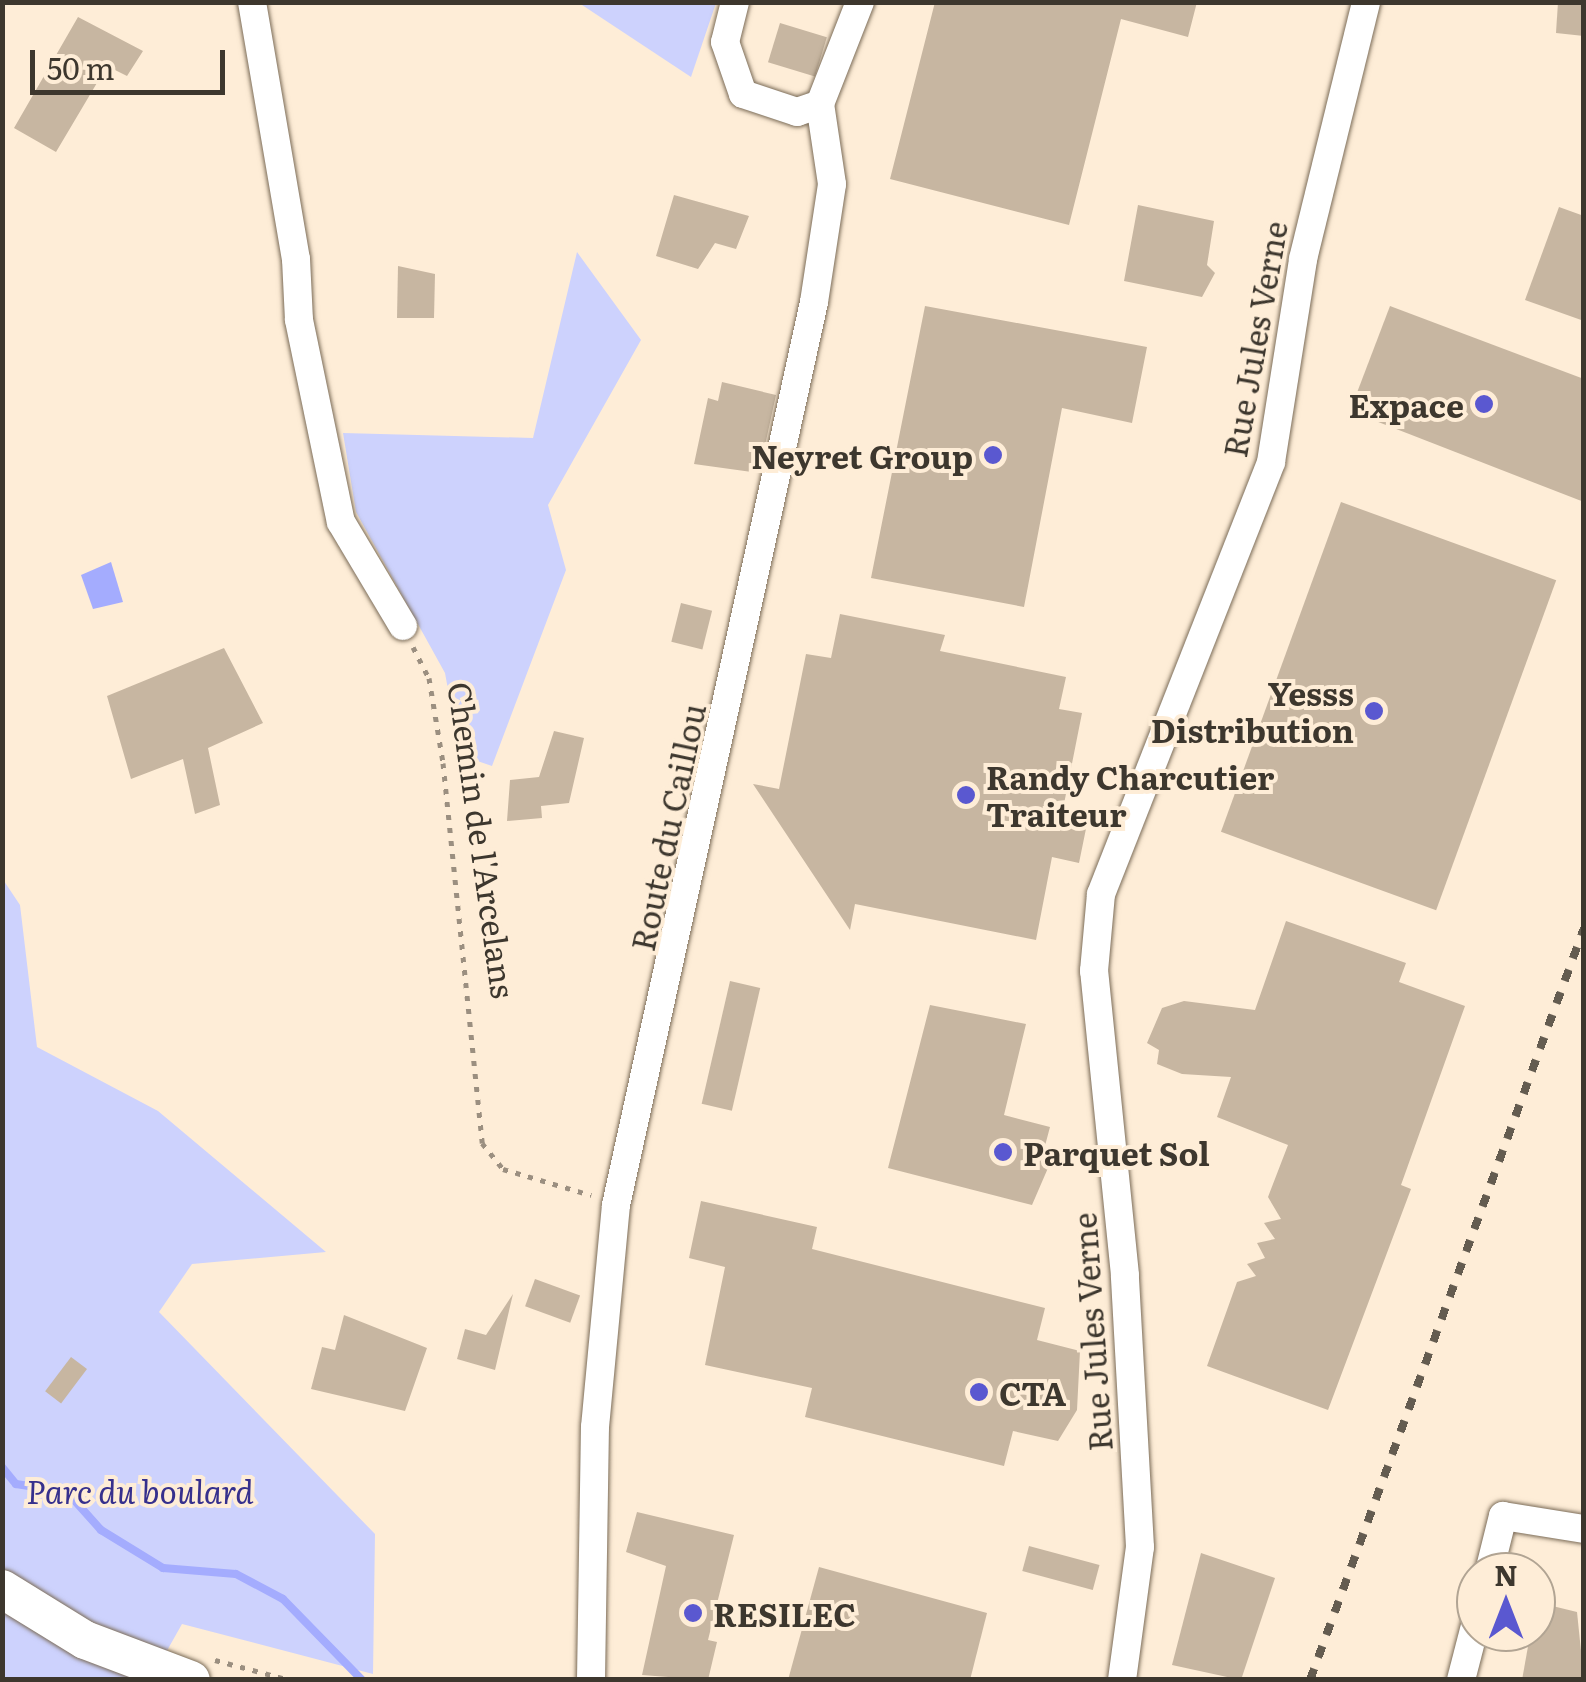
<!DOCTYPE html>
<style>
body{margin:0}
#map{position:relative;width:1586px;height:1682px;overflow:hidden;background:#feedd7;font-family:Literata,serif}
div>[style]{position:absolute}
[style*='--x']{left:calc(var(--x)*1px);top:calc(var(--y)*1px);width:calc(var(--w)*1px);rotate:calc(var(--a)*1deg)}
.green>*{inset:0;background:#cdd2fd}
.water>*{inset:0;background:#a4acfe}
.stream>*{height:8px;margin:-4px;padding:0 4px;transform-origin:4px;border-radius:4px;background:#a4acfe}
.building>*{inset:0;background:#c7b6a1;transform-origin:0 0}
.path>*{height:5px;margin-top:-2.5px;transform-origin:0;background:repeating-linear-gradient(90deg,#9b8f80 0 5px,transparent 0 13px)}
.roads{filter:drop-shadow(0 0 2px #7b6c58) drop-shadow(0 0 2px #7b6c58)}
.minor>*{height:28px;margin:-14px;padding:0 14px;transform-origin:14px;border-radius:14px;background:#fff}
.major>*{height:38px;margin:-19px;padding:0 19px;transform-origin:19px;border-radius:19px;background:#fff}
.rail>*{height:8px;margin-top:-4px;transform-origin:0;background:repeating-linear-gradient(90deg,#645c50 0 12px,transparent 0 24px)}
.dots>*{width:28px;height:28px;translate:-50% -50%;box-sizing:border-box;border:5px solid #feedd7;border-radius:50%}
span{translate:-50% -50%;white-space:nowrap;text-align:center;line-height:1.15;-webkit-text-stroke:8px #feedd7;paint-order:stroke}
.street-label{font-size:32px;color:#3d372e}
.poi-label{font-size:32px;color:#3d372e;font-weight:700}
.right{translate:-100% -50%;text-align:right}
.left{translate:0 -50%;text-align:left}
.park-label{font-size:32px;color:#36308d;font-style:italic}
.frame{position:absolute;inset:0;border:5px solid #3d372e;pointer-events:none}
.north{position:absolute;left:1456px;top:1552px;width:100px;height:100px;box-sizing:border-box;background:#feedd7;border:2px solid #b1a493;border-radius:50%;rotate:0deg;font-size:28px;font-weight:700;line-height:40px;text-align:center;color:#3d372e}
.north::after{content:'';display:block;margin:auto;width:35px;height:45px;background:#5a58d0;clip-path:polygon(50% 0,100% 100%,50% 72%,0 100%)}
.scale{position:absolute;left:30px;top:50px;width:195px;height:45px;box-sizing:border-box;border:5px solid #3d372e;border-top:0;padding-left:12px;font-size:30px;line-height:35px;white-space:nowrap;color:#3d372e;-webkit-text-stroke:8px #feedd7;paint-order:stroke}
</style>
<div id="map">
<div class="green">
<i style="clip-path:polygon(579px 3px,716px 3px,691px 77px)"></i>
<i style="clip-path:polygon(577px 252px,641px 340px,548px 505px,566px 570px,492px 766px,460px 755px,445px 673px,356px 512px,343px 433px,533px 438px)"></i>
<i style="clip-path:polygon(2px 878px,20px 905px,37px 1047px,158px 1111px,326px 1252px,192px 1264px,159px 1312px,375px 1534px,373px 1674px,182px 1624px,151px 1679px,3px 1679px)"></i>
</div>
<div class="water">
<i style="clip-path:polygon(111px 562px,123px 602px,93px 609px,81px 575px)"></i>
</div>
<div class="stream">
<i style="--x:2;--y:1467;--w:22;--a:51"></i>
<i style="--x:16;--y:1484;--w:52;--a:8.9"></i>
<i style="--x:67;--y:1492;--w:51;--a:48.2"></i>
<i style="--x:101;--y:1530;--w:73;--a:31.5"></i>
<i style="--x:163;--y:1568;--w:73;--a:4.7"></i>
<i style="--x:236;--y:1574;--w:53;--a:28"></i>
<i style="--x:283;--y:1599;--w:113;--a:45.7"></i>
</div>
<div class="building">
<i style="clip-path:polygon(935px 2px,1197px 2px,1188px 37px,1121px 19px,1069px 225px,890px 179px)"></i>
<i style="clip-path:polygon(1558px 2px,1584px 2px,1584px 36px,1556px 33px)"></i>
<i style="clip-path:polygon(78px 17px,143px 51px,127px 76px,107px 66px,56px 152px,14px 128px)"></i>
<i style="left:780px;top:23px;width:49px;height:41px;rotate:17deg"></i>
<i style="clip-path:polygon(674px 195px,749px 216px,736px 249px,715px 243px,698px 269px,656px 256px)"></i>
<i style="clip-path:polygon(1138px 205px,1214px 221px,1207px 265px,1215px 273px,1202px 297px,1124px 281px)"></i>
<i style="clip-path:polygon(1559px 207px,1584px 216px,1584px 321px,1525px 300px)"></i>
<i style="clip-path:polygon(398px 266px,435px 274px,434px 318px,397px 318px)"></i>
<i style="clip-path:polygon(925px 306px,1147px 347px,1132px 423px,1062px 408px,1024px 607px,871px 578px)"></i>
<i style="clip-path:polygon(1390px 306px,1584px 379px,1584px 502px,1350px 411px)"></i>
<i style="clip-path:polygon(722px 382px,776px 395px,759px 473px,694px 464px,708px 398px,718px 401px)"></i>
<i style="left:1341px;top:502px;width:229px;height:351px;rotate:20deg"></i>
<i style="left:681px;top:603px;width:32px;height:40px;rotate:14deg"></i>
<i style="clip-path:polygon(840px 614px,945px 635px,940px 651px,1066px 677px,1059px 709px,1082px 713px,1063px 809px,1089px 814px,1079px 863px,1052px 857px,1036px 940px,855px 904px,850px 930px,753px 784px,779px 789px,806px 654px,831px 658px)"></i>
<i style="clip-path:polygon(224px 648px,263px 723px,208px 748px,220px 805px,195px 814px,183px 759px,131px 779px,107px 696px)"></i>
<i style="clip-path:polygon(554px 731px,584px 738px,569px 803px,541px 806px,542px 818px,507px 821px,510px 780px,539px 777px)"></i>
<i style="clip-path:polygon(1286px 921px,1406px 963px,1399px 982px,1465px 1006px,1401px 1185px,1411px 1189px,1328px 1410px,1207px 1366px,1237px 1282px,1256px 1276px,1247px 1264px,1265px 1258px,1257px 1243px,1275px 1239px,1264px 1223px,1281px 1219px,1268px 1197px,1288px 1145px,1217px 1117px,1231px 1077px,1182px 1074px,1157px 1064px,1159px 1050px,1147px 1043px,1162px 1008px,1184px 1001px,1255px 1010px)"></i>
<i style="left:730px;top:981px;width:31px;height:126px;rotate:13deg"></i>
<i style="clip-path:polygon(930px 1005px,1026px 1024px,1004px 1115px,1050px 1127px,1042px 1157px,1048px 1168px,1032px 1205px,888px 1168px)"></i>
<i style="clip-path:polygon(701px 1201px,817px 1227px,812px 1249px,1045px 1308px,1037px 1340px,1080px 1351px,1077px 1410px,1058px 1441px,1013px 1431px,1004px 1466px,805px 1417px,812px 1388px,705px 1365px,725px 1267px,689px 1258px)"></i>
<i style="left:535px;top:1279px;width:48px;height:29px;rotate:20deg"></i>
<i style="clip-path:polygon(513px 1294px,495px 1370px,457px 1359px,465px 1329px,486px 1335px)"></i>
<i style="clip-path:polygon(344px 1315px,427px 1348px,405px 1411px,311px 1389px,322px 1347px,335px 1350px)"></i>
<i style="left:71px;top:1357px;width:20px;height:43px;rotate:37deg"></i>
<i style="clip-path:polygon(637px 1512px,734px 1535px,708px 1640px,717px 1642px,708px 1680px,642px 1675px,666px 1566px,626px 1552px)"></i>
<i style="left:1029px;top:1546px;width:73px;height:26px;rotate:15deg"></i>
<i style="clip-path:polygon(1201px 1553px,1275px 1578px,1241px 1680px,1172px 1665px)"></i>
<i style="clip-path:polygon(819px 1567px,987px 1613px,970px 1680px,788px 1680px)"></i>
<i style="clip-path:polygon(1536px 1602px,1577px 1612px,1584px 1680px,1522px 1680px)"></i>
</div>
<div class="path">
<i style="--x:413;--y:647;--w:35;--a:63"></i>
<i style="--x:429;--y:678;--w:86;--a:80.6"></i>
<i style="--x:443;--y:763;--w:382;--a:84.1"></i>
<i style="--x:482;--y:1143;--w:33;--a:51"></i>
<i style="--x:503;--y:1169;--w:92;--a:16.5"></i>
<i style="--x:215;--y:1660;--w:78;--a:14.9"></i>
</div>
<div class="roads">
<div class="minor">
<i style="--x:252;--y:2;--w:261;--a:80.3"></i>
<i style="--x:296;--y:259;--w:61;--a:87.2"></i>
<i style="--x:299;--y:320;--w:206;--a:78.3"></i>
<i style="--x:341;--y:522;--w:121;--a:59.2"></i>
<i style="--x:735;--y:2;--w:41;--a:104"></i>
<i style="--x:725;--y:42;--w:55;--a:70.9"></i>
<i style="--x:743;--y:94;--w:57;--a:18.4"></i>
<i style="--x:797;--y:112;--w:24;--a:-19"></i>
<i style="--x:1489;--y:1572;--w:58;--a:-76"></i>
<i style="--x:1503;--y:1516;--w:82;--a:9.1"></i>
<i style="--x:591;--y:1680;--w:253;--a:-89.1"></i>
<i style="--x:595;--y:1427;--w:223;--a:-84.6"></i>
<i style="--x:616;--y:1205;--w:924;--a:-77.63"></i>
<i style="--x:814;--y:302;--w:119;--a:-81.3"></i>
<i style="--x:832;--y:184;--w:81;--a:-98.5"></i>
<i style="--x:820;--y:104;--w:110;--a:-68.6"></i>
<i style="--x:1122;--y:1680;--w:134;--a:-82.3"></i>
<i style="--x:1140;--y:1547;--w:272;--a:-93.2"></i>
<i style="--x:1125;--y:1275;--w:306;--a:-95.8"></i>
<i style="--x:1094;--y:971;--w:77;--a:-84.8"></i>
<i style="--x:1101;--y:894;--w:464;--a:-68.5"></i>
<i style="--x:1271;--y:462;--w:206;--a:-81"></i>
<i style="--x:1303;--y:259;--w:265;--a:-76.2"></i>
<i style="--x:1461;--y:1680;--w:60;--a:-75.5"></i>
</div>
<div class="major">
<i style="--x:2;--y:1589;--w:97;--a:31.6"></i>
<i style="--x:85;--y:1640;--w:113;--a:20.7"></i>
</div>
</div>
<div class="rail">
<i style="--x:1310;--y:1680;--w:800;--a:-69.98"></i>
</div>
<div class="dots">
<i style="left:1484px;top:404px;background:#5a58d0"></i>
<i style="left:993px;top:455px;background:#5a58d0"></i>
<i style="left:1374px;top:711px;background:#5a58d0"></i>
<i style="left:966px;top:795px;background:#5a58d0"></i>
<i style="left:1003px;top:1152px;background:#5a58d0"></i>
<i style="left:979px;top:1392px;background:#5a58d0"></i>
<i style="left:693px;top:1613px;background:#5a58d0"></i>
</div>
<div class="street-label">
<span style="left:1254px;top:339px;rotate:-80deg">Rue Jules Verne</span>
<span style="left:667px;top:827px;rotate:-78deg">Route du Caillou</span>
<span style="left:483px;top:840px;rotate:82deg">Chemin de l'Arcelans</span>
<span style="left:1091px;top:1332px;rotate:-94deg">Rue Jules Verne</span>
</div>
<div class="poi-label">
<span class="right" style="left:1464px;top:404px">Expace</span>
<span class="right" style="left:973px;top:455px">Neyret Group</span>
<span class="right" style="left:1354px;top:711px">Yesss<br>Distribution</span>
<span class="left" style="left:986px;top:795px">Randy Charcutier<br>Traiteur</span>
<span class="left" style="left:1023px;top:1152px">Parquet Sol</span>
<span class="left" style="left:999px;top:1392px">CTA</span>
<span class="left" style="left:713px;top:1613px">RESILEC</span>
</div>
<div class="park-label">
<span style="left:140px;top:1490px">Parc du boulard</span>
</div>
<div class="frame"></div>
<div class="north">N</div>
<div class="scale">50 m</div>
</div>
